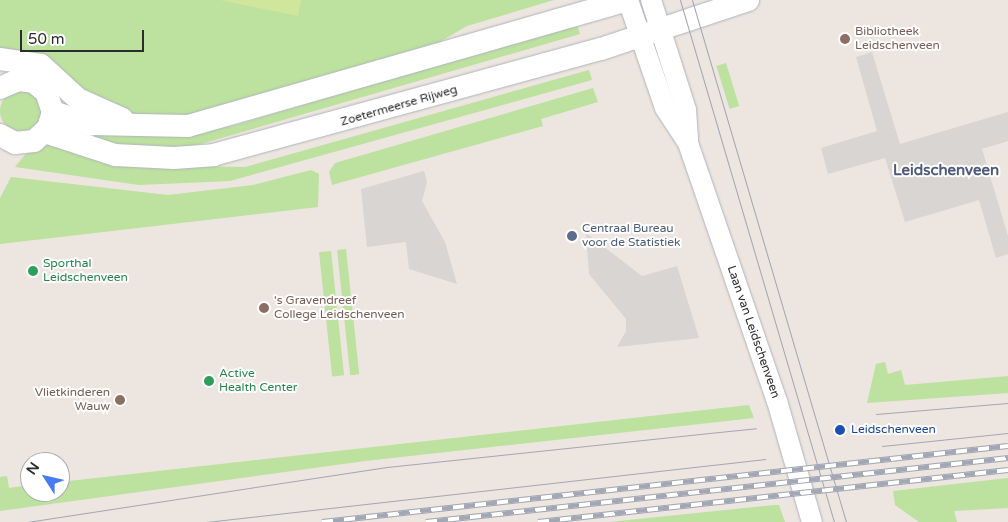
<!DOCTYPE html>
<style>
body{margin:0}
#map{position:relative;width:1008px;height:522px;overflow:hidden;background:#ede5df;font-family:"Varela Round",sans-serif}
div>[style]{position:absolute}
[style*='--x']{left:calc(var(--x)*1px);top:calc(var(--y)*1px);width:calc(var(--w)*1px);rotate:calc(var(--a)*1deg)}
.green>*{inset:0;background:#bde19e;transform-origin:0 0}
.round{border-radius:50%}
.pitch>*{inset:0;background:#d0e79b}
.plaza>*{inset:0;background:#d9d5d2}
.roads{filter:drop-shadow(0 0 1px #afb3bc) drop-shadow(0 0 1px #afb3bc)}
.tertiary>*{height:20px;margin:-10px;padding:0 10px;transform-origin:10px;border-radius:10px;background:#fff}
.secondary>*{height:22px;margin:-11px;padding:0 11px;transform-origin:11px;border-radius:11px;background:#fff}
.tram>*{height:1px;margin:-0.5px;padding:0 0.5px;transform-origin:0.5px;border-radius:0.5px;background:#a2a7b5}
.rail>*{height:5.5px;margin-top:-2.75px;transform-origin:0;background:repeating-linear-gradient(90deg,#fff 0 11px,#a2a7b5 0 22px);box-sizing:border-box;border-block:1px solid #a2a7b5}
.dots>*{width:14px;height:14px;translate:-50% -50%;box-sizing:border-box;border:2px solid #fff;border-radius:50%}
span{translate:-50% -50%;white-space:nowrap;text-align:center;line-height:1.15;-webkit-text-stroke:4px #fff;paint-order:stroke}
.education-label{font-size:12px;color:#785e54}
.left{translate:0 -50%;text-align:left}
.right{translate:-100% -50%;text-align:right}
.street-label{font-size:12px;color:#2c2c2c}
.service-label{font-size:12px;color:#4e5e75}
.leisure-label{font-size:12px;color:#27864d}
.transit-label{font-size:12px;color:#164399}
.quarter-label{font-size:15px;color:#4e5b7b;font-weight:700}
.north{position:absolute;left:20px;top:452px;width:50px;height:50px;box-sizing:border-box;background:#fff;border:1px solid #ababab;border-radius:50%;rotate:305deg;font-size:14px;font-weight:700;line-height:20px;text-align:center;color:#2c2c2c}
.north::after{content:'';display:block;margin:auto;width:18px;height:22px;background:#477bf2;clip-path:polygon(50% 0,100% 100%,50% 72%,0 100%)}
.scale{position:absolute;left:20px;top:30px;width:124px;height:22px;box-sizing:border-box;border:2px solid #2c2c2c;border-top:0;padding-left:6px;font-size:15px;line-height:18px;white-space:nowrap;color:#2c2c2c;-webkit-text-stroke:4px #fff;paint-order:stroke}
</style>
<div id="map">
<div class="green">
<i style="clip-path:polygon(0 0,554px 0,467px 26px,431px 47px,192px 116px,163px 119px,130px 113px,0 52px)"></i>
<i style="clip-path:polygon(577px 24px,580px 34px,187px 148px,143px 149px,83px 138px,87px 128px,168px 136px,232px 126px)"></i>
<i style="left:726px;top:63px;width:45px;height:10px;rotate:73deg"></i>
<i style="clip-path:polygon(589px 70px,592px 80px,230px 181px,139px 185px,15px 167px,28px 151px,52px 144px,193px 166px,245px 167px)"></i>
<i style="clip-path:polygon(593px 88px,598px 102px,541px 119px,543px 126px,332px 185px,329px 172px,335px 163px)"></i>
<i class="round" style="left:0;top:90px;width:42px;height:42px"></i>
<i style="clip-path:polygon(311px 170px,319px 174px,318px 207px,0 244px,0 198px,11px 177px,168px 195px,253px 185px)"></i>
<i style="left:346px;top:249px;width:126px;height:9px;rotate:84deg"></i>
<i style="left:331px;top:251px;width:125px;height:12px;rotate:84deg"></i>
<i style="clip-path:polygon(885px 362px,888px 374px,901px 370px,905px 385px,1008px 376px,1008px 393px,867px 403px,876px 364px)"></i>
<i style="clip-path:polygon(749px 405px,754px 418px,365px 461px,0 511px,0 477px,7px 476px,9px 488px,30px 485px,30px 492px,60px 492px,60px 482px)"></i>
<i style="clip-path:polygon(1008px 478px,1008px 508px,954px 511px,957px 522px,919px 522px,895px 505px,893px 491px)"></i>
<i style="clip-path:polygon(779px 505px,785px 522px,609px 522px,774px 505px)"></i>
</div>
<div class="pitch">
<i style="clip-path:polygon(220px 0,301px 0,298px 16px)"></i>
</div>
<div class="plaza">
<i style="clip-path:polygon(872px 52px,900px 144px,1008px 112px,1008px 141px,982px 149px,1008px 236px,1008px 254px,996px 258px,979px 200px,905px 222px,885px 158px,828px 174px,821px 148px,877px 131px,856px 57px)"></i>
<i style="clip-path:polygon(424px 171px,427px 182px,422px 201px,445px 242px,457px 284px,409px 269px,406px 242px,367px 247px,361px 189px)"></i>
<i style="clip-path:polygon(586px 233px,642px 276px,677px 266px,699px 338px,617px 347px,626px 331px,626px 319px,589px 274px)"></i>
</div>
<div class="roads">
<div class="tertiary">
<i style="--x:628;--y:0;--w:114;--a:71.1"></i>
<i style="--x:665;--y:108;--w:42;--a:56.7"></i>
<i style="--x:688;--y:143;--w:273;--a:71"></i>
<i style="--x:777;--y:401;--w:126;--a:73.9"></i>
<i style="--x:651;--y:0;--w:115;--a:72.3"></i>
<i style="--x:686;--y:110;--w:31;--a:86"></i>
</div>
<div class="secondary">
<i style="--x:0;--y:59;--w:41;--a:8.3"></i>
<i style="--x:41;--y:65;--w:50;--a:42.6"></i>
<i style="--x:78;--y:99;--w:49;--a:24"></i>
<i style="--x:0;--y:88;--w:20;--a:-24"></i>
<i style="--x:18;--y:80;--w:16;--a:7"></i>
<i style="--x:34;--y:82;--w:16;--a:40"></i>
<i style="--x:46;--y:92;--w:21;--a:71"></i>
<i style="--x:53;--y:112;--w:17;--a:107"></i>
<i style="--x:48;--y:128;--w:19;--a:137"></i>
<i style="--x:34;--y:141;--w:19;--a:174"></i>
<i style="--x:15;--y:143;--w:17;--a:-152"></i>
<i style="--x:53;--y:112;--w:40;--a:18"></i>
<i style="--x:91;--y:124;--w:97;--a:1.2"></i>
<i style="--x:188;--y:126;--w:456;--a:-16"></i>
<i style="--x:45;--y:132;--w:74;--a:18.2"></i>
<i style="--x:115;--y:155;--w:59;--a:2.9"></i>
<i style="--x:174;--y:158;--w:39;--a:-4"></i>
<i style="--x:213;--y:155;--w:402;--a:-15.3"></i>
<i style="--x:601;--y:49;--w:155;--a:-18.4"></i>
</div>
</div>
<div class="tram">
<i style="--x:680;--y:0;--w:544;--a:73.56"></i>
<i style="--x:692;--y:0;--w:544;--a:73.56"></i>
<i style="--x:876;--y:414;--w:132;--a:-4.8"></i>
<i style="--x:882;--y:446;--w:127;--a:-5.9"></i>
<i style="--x:27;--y:522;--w:364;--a:-8.7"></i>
<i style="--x:387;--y:467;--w:371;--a:-6"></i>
<i style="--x:206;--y:522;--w:563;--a:-6.43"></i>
</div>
<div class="rail">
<i style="--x:322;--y:522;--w:690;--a:-6.32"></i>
<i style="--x:426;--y:522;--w:586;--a:-6.28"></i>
<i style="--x:538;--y:522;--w:473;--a:-6.3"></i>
</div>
<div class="dots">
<i style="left:845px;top:39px;background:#8d6e63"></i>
<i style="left:572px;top:236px;background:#5c6f8a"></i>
<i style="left:33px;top:271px;background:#2e9e5b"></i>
<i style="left:264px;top:308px;background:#8d6e63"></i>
<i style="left:209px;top:381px;background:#2e9e5b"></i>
<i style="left:120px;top:400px;background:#8d6e63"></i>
<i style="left:840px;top:430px;background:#1a4fb4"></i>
</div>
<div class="education-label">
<span class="left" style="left:855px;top:39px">Bibliotheek<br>Leidschenveen</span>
<span class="left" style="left:274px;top:308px">'s Gravendreef<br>College Leidschenveen</span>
<span class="right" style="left:110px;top:400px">Vlietkinderen<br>Wauw</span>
</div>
<div class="street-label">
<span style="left:399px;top:106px;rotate:-16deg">Zoetermeerse Rijweg</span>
<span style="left:753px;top:332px;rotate:71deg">Laan van Leidschenveen</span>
</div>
<div class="service-label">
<span class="left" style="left:582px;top:236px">Centraal Bureau<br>voor de Statistiek</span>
</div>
<div class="leisure-label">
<span class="left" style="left:43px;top:271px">Sporthal<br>Leidschenveen</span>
<span class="left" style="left:219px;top:381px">Active<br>Health Center</span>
</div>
<div class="transit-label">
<span class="left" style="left:851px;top:430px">Leidschenveen</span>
</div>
<div class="quarter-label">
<span style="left:946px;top:171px">Leidschenveen</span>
</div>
<div class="north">N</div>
<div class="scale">50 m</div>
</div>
